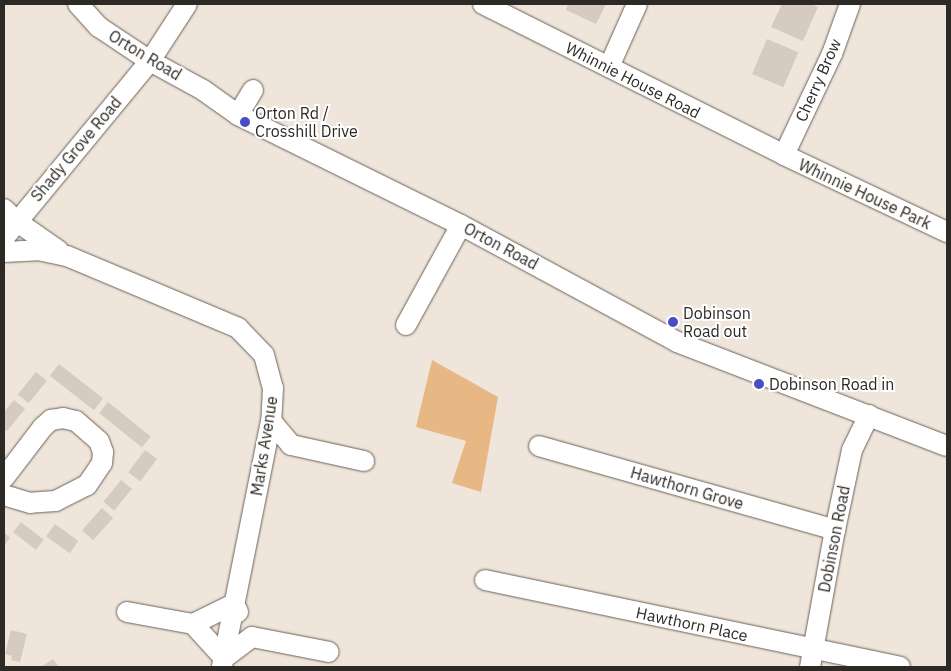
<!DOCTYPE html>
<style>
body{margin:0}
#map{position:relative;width:951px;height:671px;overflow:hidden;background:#f0e5db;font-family:"IBM Plex Sans",sans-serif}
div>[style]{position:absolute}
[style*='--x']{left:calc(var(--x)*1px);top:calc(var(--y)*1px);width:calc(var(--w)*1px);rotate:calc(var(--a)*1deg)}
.green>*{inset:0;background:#e7b883}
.building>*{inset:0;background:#d5cbc0;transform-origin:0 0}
.roads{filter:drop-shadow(0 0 1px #696157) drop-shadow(0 0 1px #696157)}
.minor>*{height:20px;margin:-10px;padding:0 10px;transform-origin:10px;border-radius:10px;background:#fff}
.dots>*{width:14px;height:14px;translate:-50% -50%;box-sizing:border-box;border:2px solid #fff;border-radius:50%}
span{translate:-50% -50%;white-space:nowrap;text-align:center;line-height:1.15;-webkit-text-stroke:4px #fff;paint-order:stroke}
.street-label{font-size:16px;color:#2d2925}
.poi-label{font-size:16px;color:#2d2925}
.left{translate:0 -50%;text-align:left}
.frame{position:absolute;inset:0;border:5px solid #2d2925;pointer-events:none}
</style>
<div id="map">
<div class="green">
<i style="clip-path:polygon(432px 360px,498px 397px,481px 492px,452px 483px,466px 441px,416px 427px)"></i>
</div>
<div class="building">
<i style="clip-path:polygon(568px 4px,606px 4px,596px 24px,566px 10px)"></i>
<i style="clip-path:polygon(782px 4px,811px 4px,818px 7px,803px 41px,771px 27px)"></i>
<i style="left:767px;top:39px;width:34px;height:38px;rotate:23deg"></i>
<i style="left:59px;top:364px;width:56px;height:15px;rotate:38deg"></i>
<i style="left:36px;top:372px;width:14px;height:29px;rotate:39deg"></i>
<i style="clip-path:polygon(14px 400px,25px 409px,7px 431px,4px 429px,4px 412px)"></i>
<i style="left:108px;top:402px;width:55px;height:14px;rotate:39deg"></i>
<i style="left:145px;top:450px;width:15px;height:28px;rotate:37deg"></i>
<i style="left:121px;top:480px;width:14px;height:28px;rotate:39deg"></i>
<i style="left:102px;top:508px;width:15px;height:30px;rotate:42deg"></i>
<i style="left:21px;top:522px;width:29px;height:13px;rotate:38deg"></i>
<i style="left:55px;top:524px;width:29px;height:15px;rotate:36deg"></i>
<i style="clip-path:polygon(4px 532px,10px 538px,4px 546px)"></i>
<i style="clip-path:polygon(11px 630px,27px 634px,20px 662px,11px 660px,12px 656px,5px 654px)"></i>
<i style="clip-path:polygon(53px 659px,59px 667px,41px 667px)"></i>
</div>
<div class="roads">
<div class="minor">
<i style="--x:78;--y:4;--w:31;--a:48"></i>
<i style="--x:99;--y:27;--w:61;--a:33.7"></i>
<i style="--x:150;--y:61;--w:60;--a:28.7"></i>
<i style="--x:203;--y:90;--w:43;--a:35.5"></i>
<i style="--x:238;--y:115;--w:249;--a:26.3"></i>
<i style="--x:461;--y:225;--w:246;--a:28.4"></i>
<i style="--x:677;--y:342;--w:289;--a:21.1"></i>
<i style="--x:483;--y:4;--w:337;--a:26.6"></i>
<i style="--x:784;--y:155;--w:180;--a:25.3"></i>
<i style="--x:609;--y:67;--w:69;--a:-66"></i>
<i style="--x:238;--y:115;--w:29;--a:-59"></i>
<i style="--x:784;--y:155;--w:112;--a:-64.6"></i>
<i style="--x:832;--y:54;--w:53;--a:-70.2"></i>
<i style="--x:4;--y:209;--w:17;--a:45"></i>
<i style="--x:16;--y:221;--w:52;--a:34.9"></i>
<i style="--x:4;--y:238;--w:229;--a:-50.5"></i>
<i style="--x:150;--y:61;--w:68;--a:-57"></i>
<i style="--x:4;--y:252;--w:34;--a:-3"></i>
<i style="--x:38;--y:250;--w:30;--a:12"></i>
<i style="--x:67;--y:256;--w:186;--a:22.8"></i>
<i style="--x:238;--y:328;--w:37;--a:46"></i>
<i style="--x:264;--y:355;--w:34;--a:75"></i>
<i style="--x:273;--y:388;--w:33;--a:93"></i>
<i style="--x:271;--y:421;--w:251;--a:101.3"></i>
<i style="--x:406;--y:325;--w:114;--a:-61.2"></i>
<i style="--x:271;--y:421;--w:31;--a:50"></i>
<i style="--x:291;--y:445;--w:75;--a:12.4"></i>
<i style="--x:539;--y:446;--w:308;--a:15.8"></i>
<i style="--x:4;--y:478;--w:64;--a:-52.6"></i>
<i style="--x:43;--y:427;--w:11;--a:-41"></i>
<i style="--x:51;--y:420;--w:12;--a:-9"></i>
<i style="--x:63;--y:418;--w:13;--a:13"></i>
<i style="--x:76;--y:421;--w:30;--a:41"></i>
<i style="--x:99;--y:441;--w:12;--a:70"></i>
<i style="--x:103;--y:452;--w:11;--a:95"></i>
<i style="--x:102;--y:463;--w:27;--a:124"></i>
<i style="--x:87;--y:485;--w:35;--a:153"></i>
<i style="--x:56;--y:501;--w:26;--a:176"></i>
<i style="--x:30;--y:503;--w:27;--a:-163"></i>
<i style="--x:485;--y:580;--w:424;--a:11.8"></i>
<i style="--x:127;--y:612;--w:67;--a:10.3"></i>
<i style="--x:193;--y:624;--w:46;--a:-26"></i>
<i style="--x:234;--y:604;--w:9;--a:63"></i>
<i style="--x:193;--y:624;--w:46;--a:47.6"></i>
<i style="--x:224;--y:658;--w:35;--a:-37"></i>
<i style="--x:252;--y:637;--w:78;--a:11"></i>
<i style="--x:810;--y:667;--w:139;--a:-79.7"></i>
<i style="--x:835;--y:530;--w:82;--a:-78"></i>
<i style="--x:852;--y:450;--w:39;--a:-64"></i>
</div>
</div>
<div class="dots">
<i style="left:245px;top:122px;background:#494cc2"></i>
<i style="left:673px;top:322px;background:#494cc2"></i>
<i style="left:759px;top:384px;background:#494cc2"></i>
</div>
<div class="street-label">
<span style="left:145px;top:55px;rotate:31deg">Orton Road</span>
<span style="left:633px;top:80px;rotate:27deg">Whinnie House Road</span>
<span style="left:818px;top:80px;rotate:-66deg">Cherry Brow</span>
<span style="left:76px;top:149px;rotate:-50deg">Shady Grove Road</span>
<span style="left:865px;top:194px;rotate:25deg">Whinnie House Park</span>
<span style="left:501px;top:246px;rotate:28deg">Orton Road</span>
<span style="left:264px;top:446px;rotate:-81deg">Marks Avenue</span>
<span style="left:687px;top:488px;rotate:16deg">Hawthorn Grove</span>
<span style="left:834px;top:539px;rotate:-79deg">Dobinson Road</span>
<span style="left:692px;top:624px;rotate:12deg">Hawthorn Place</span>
</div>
<div class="poi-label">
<span class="left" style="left:255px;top:122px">Orton Rd /<br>Crosshill Drive</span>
<span class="left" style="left:683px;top:322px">Dobinson<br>Road out</span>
<span class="left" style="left:769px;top:384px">Dobinson Road in</span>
</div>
<div class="frame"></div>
</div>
